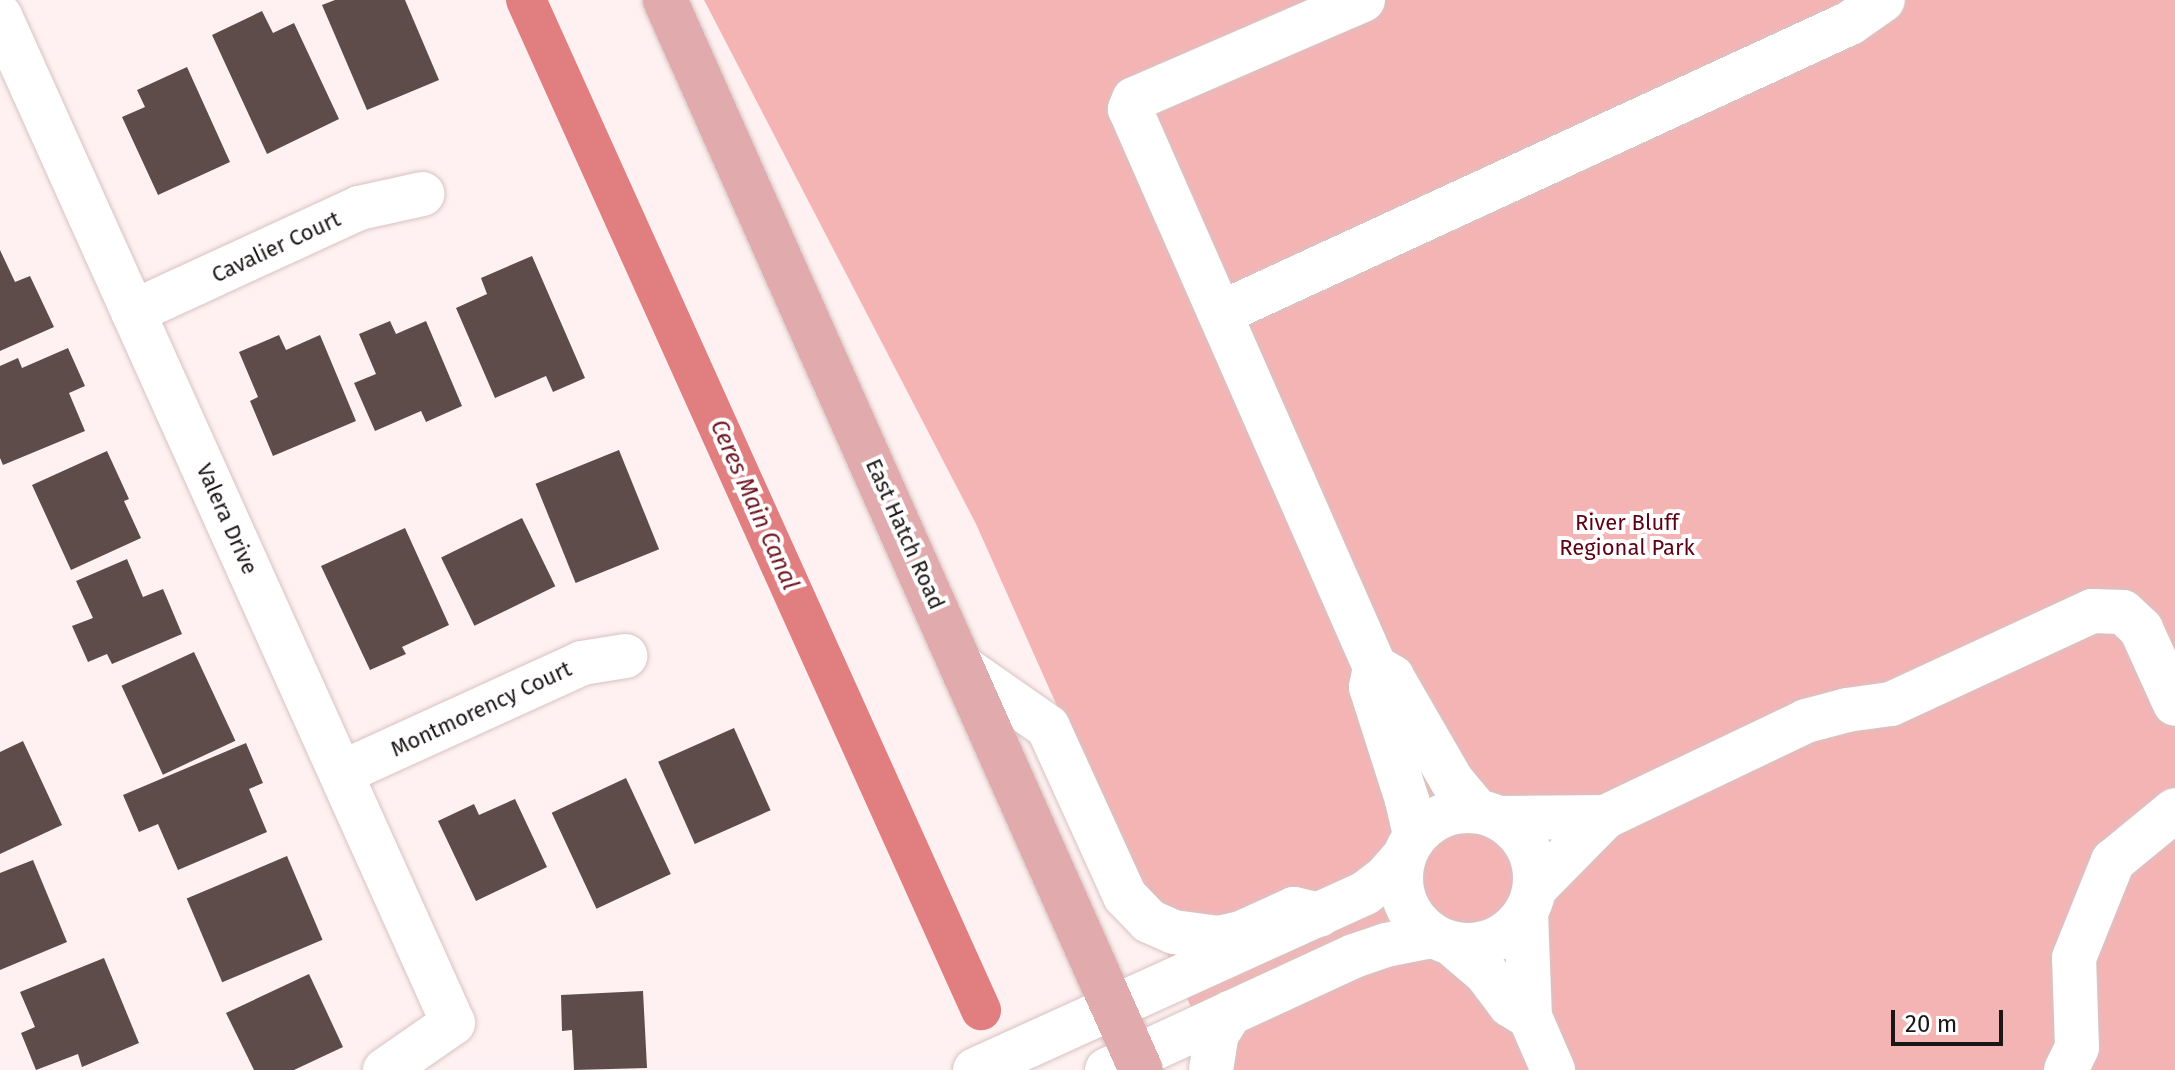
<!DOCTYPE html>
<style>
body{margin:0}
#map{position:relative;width:2175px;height:1070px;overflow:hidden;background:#fff1f1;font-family:"Fira Sans",sans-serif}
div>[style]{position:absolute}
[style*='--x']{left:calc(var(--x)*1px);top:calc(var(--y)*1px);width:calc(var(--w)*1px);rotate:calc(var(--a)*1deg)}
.green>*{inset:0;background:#f5b4b4}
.canal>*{height:40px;margin:-20px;padding:0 20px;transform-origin:20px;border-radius:20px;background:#e07e80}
.building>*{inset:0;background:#5e4c4b;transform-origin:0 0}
.roads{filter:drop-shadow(0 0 2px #d8c2c2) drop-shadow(0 0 2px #d8c2c2)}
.minor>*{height:44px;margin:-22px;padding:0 22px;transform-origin:22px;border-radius:22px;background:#fff}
.minor>.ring{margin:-22px;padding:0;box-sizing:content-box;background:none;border:44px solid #fff;border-radius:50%}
.major>*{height:44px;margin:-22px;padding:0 22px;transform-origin:22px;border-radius:22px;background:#e1aaac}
span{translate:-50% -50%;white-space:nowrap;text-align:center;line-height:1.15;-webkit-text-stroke:8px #fff;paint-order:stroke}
.street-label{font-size:22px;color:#1d1616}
.park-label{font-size:22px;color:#5f0114}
.water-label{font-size:24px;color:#6f1621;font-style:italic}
.scale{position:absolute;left:1891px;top:1010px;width:112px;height:36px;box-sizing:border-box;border:4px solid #1d1616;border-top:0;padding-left:10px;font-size:24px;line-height:28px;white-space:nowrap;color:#1d1616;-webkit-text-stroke:6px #fff;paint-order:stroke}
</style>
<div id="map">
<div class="green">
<i style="clip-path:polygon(704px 0,2175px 0,2175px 1070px,1219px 1070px,976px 524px)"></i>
</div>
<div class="canal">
<i style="--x:526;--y:0;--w:1108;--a:65.75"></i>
</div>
<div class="building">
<i style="clip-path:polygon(335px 0,405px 0,439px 80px,367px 110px,322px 5px)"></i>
<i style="clip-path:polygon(262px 11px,273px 33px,294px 23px,339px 119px,267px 154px,212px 35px)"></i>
<i style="clip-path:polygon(187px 67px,230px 162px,158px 195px,122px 117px,145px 107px,137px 90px)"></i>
<i style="clip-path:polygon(0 250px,15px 282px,30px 276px,54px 327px,0 351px)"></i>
<i style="clip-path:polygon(532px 256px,585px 378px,553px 392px,546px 376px,495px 398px,456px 308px,487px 294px,481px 278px)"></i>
<i style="clip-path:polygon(390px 321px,396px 334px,426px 321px,462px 406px,426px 422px,421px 411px,375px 431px,354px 383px,376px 374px,359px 334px)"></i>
<i style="clip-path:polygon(279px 335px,286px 350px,320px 335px,356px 421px,273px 456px,250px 401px,258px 397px,239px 352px)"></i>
<i style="clip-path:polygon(68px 348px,85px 386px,69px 393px,85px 431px,3px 465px,0 458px,0 366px,18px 358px,22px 368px)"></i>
<i style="left:619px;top:450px;width:107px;height:90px;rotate:68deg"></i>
<i style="clip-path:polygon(107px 451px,129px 499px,124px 501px,141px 538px,71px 570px,32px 485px)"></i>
<i style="left:522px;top:518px;width:76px;height:90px;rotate:64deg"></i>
<i style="clip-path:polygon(405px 528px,449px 625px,402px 647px,406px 654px,370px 670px,321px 566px)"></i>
<i style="clip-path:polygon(127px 559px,143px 597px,163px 589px,182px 634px,112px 664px,107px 654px,88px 662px,72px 626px,93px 618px,76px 581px)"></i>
<i style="left:194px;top:652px;width:98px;height:80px;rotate:65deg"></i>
<i style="left:734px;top:728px;width:90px;height:83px;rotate:66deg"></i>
<i style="clip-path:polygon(23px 741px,62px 825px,0 854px,0 752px)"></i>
<i style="clip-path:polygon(246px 743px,263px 783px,249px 789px,267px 832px,178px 870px,158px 824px,139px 832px,123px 795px)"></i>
<i style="left:626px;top:778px;width:106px;height:82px;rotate:65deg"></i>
<i style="clip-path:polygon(515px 799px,547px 867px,476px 901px,438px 821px,474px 804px,479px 815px)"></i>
<i style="left:287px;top:856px;width:91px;height:109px;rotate:67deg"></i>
<i style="clip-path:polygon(33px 860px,67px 942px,0 970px,0 873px)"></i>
<i style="clip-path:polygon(104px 958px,139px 1043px,82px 1067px,78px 1054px,36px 1070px,21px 1033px,35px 1027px,20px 992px)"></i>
<i style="clip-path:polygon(309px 974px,343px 1047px,294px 1070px,254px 1070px,226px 1013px)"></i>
<i style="clip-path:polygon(643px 991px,647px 1068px,574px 1070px,572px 1030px,562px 1031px,561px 995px)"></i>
</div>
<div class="roads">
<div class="minor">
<i style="--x:1363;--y:0;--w:249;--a:156.6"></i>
<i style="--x:1134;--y:99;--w:11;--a:112"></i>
<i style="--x:1130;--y:109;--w:609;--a:66.3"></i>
<i style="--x:1375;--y:667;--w:20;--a:30"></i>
<i style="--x:1392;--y:677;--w:120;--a:60"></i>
<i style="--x:1452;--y:781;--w:39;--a:50"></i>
<i style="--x:0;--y:16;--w:1104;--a:65.78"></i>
<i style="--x:453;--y:1023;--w:83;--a:145.3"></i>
<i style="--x:133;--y:312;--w:249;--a:-24.7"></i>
<i style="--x:359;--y:208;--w:65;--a:-12.5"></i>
<i style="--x:1221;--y:313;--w:693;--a:-24.75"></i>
<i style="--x:1850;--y:23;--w:40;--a:-34.9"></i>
<i style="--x:1375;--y:667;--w:20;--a:101"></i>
<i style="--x:1371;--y:687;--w:119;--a:72.3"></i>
<i style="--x:1407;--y:800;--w:37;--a:77"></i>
<i style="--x:965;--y:669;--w:101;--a:34.9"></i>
<i style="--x:1048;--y:727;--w:186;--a:65.5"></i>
<i style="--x:1125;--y:896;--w:35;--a:46"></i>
<i style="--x:1149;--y:921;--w:27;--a:24"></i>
<i style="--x:1174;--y:932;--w:45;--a:7.6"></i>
<i style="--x:1219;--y:938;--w:23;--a:-13"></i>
<i style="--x:1241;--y:933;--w:58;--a:-24.4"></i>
<i style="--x:1294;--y:909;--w:26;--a:13"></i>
<i style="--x:341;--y:773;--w:265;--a:-24.5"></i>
<i style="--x:582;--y:663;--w:44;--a:-9.2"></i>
<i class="ring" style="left:1401px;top:811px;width:90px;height:90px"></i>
<i style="--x:1499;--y:818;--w:106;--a:-0.5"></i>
<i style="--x:1535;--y:888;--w:100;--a:-45.4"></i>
<i style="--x:1605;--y:817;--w:223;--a:-25.5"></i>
<i style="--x:1806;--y:721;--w:42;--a:-15"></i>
<i style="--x:1847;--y:710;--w:44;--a:-7.8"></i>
<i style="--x:1891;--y:704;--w:221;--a:-24.8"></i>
<i style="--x:2092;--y:611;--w:31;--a:2"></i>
<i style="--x:2123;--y:612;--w:25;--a:43"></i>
<i style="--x:2141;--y:629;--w:82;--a:65.6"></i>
<i style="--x:1526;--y:913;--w:104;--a:87.8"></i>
<i style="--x:1530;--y:1017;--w:58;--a:66.5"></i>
<i style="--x:1452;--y:944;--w:45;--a:40.5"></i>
<i style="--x:1486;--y:973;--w:40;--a:53"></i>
<i style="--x:1510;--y:1005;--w:23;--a:31"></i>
<i style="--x:975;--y:1070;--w:428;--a:-24.4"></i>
<i style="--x:1365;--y:893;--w:26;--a:-37"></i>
<i style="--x:1386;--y:877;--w:28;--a:-49"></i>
<i style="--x:1107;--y:1070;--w:272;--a:-24.8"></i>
<i style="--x:1354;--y:956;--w:34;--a:-19"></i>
<i style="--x:1386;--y:945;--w:47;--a:-11.1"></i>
<i style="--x:1211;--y:1070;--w:36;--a:-81"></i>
<i style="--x:1217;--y:1034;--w:25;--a:-58"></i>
<i style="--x:2066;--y:1070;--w:25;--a:-64"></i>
<i style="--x:2077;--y:1047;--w:89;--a:-91.9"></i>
<i style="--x:2074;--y:958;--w:105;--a:-68.1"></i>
<i style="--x:2113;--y:861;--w:80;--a:-39.4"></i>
</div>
<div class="major">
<i style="--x:665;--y:0;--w:1171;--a:66.02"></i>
</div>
</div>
<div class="street-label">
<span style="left:276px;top:247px;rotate:-25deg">Cavalier Court</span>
<span style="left:227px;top:519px;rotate:66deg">Valera Drive</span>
<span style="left:905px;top:534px;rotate:66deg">East Hatch Road</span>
<span style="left:481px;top:709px;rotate:-25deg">Montmorency Court</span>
</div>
<div class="park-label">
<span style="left:1627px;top:535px">River Bluff<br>Regional Park</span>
</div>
<div class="water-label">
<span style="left:754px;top:505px;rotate:66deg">Ceres Main Canal</span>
</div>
<div class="scale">20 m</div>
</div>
